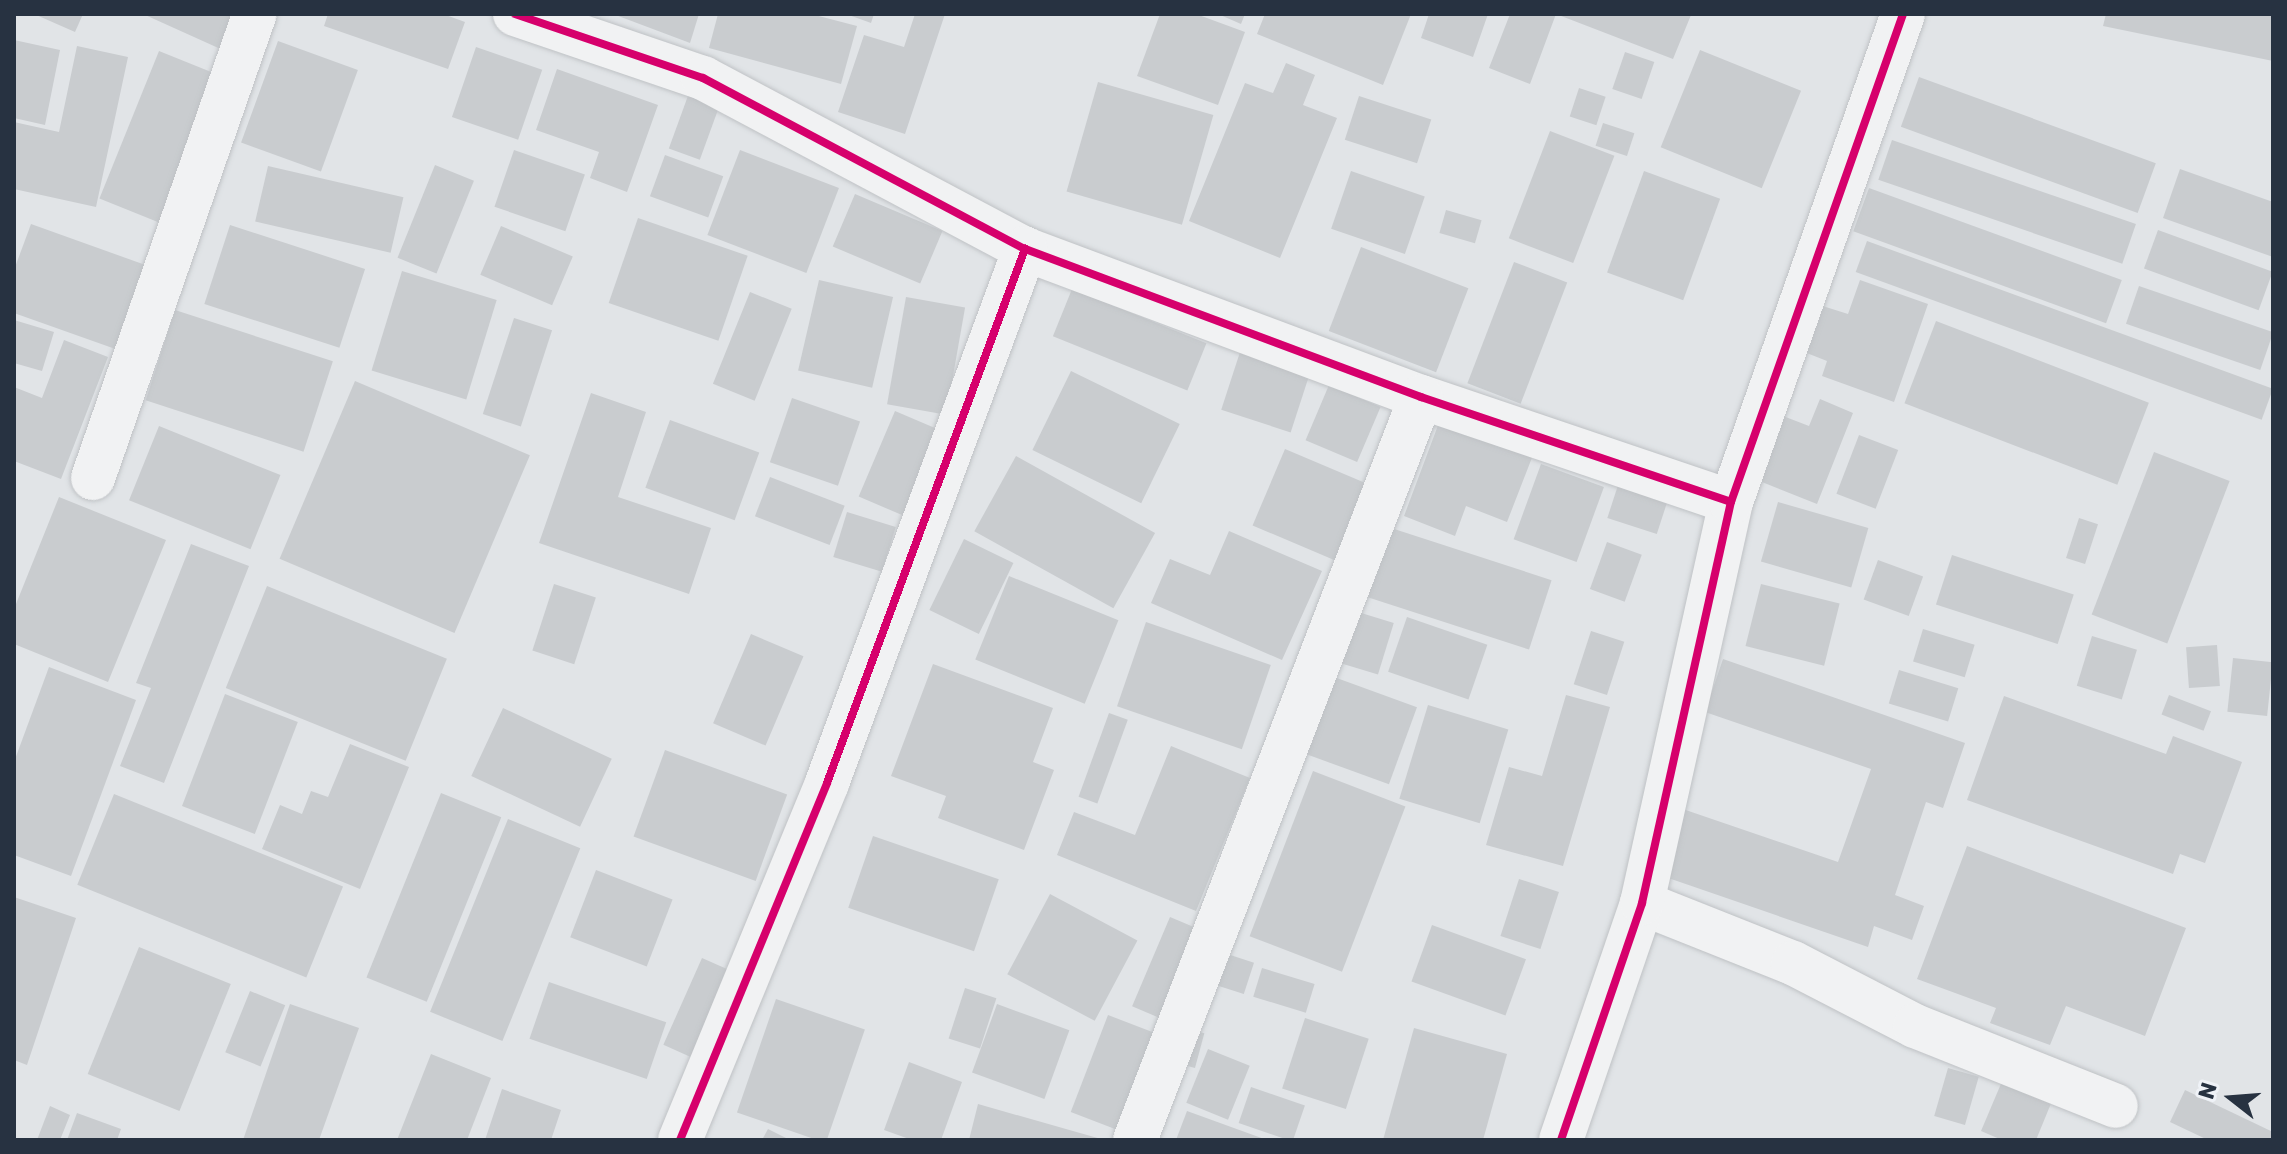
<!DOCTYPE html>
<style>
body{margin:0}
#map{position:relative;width:2287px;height:1154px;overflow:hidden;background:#e1e4e7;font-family:Rubik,sans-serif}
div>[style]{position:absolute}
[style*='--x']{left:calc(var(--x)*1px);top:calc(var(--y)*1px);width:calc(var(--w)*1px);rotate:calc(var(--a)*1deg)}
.building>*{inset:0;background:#c9cccf;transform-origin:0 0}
.roads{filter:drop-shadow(0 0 2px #bfc2c5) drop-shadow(0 0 2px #bfc2c5)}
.minor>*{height:44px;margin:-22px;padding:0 22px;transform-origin:22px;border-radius:22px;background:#f1f2f3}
.cycleway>*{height:8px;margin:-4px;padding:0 4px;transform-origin:4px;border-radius:4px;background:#d6006c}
span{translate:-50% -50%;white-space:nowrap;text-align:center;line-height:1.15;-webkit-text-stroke:6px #eff2f7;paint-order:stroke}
.frame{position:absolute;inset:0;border:16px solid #273241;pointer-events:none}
.north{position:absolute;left:2191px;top:1058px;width:80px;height:80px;-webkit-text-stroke:6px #eff2f7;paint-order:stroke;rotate:287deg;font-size:22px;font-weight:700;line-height:32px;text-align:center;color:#273241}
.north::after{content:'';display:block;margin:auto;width:28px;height:36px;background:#273241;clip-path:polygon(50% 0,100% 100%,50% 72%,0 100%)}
</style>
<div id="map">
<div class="building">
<i style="clip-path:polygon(34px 14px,83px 14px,75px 32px)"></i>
<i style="clip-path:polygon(143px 14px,241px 14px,225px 51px)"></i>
<i style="clip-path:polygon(328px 14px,443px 14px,465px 22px,448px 69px,324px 26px)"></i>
<i style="clip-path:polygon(613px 14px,699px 14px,690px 43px)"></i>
<i style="clip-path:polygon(718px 14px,811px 14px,857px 26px,841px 84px,709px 48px)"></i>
<i style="clip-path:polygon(846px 14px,874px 14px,871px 23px)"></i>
<i style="clip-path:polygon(915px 14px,945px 14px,905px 134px,838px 112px,864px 35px,904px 47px)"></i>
<i style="clip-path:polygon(1160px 14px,1196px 14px,1245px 32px,1218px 105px,1137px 76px)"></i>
<i style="clip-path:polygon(1218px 14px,1245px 14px,1241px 24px)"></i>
<i style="clip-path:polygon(1265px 14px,1411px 14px,1383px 85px,1257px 34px)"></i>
<i style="clip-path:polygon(1429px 14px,1488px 14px,1473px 57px,1421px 38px)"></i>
<i style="clip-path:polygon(1510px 14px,1689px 14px,1691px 15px,1673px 59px,1556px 14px,1530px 84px,1489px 68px)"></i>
<i style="clip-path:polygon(2106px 14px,2273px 14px,2273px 61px,2103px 26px)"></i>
<i style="clip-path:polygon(14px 40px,60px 50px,45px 125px,14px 118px)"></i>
<i style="left:278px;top:41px;width:85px;height:108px;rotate:20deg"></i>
<i style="clip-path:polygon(77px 46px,128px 57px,96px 207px,14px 189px,14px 122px,59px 132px)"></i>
<i style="left:476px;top:47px;width:70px;height:74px;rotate:19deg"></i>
<i style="left:1700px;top:50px;width:109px;height:105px;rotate:22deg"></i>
<i style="left:159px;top:51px;width:79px;height:159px;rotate:22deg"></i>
<i style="left:1625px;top:52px;width:31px;height:39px;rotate:19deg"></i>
<i style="clip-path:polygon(1286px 63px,1315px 75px,1303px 105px,1337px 118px,1280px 258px,1189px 221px,1245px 83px,1273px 93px)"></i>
<i style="clip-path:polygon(557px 69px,658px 105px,627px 192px,590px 178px,599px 152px,536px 130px)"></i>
<i style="left:1919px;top:77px;width:252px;height:53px;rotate:20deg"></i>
<i style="left:1098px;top:82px;width:120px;height:114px;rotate:16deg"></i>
<i style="left:1579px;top:88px;width:28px;height:30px;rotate:18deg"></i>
<i style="left:689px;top:93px;width:33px;height:59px;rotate:20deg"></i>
<i style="left:1359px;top:96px;width:76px;height:46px;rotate:18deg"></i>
<i style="left:1603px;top:123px;width:33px;height:24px;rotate:18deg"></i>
<i style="left:1550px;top:131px;width:69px;height:115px;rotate:21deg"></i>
<i style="left:1892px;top:140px;width:258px;height:42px;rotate:19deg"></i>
<i style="left:514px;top:150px;width:75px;height:60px;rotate:19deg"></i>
<i style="left:740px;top:150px;width:106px;height:91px;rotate:21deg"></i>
<i style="left:665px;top:155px;width:62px;height:44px;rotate:20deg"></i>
<i style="left:435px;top:165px;width:42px;height:100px;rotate:22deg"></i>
<i style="left:268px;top:166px;width:139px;height:57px;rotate:13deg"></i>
<i style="clip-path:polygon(2180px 169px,2273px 202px,2273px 257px,2163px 218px)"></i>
<i style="left:1351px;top:171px;width:78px;height:61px;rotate:19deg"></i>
<i style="left:1644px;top:171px;width:81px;height:108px;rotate:20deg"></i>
<i style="left:1869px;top:188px;width:269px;height:46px;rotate:20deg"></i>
<i style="left:855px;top:194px;width:95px;height:57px;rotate:23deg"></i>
<i style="left:1446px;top:210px;width:37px;height:24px;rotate:16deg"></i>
<i style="left:638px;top:218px;width:116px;height:90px;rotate:19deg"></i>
<i style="clip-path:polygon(31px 224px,151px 267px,121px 351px,14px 313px,14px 270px)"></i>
<i style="left:230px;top:225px;width:142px;height:83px;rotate:18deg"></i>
<i style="left:501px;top:226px;width:78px;height:53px;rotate:23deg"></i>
<i style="left:2158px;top:230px;width:122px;height:41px;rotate:20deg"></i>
<i style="left:1867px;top:241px;width:432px;height:33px;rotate:20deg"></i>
<i style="left:1361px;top:247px;width:115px;height:90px;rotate:21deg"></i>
<i style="left:1514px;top:262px;width:57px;height:130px;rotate:21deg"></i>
<i style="left:402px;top:271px;width:99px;height:104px;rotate:17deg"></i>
<i style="left:819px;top:280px;width:76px;height:93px;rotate:13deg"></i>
<i style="clip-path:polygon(1860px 280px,1928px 304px,1894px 402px,1822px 376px,1827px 361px,1794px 348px,1810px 302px,1848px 314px)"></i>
<i style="left:2139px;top:286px;width:142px;height:40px;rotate:19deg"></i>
<i style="left:1072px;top:289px;width:145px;height:51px;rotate:22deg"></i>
<i style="left:750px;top:292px;width:45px;height:99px;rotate:22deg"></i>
<i style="left:906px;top:297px;width:60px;height:109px;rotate:10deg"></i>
<i style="left:175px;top:310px;width:166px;height:95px;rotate:18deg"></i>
<i style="left:514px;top:318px;width:40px;height:101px;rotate:18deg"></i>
<i style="clip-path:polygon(14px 320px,54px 332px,42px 371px,14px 363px)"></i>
<i style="left:1936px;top:321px;width:228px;height:88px;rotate:21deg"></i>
<i style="clip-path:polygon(64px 340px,108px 357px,61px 479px,14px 461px,14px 387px,42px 398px)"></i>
<i style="left:1241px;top:349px;width:73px;height:64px;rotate:18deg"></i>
<i style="left:1071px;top:371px;width:121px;height:88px;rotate:26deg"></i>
<i style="left:355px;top:381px;width:190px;height:193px;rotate:23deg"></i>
<i style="left:1329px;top:385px;width:56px;height:60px;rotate:23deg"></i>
<i style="clip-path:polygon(591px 393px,646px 412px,618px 497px,711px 528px,689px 594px,539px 543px)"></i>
<i style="left:792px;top:398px;width:72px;height:68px;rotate:19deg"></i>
<i style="clip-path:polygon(1820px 399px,1853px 413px,1817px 504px,1757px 480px,1783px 416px,1809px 426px)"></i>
<i style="left:895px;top:411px;width:51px;height:93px;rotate:23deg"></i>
<i style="left:670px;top:420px;width:95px;height:72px;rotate:20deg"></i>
<i style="clip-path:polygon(1440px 420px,1533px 455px,1507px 522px,1466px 506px,1455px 536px,1404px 516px)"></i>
<i style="left:159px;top:426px;width:131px;height:80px;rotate:22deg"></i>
<i style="left:1859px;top:435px;width:42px;height:63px;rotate:21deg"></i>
<i style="left:1285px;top:449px;width:95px;height:83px;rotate:23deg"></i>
<i style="left:2154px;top:452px;width:81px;height:174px;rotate:21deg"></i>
<i style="left:1016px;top:456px;width:159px;height:86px;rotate:29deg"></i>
<i style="left:1541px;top:464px;width:67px;height:80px;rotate:20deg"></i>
<i style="left:770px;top:477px;width:80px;height:42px;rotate:21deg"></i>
<i style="left:1620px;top:479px;width:52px;height:41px;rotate:18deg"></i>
<i style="clip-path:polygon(59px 497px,166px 540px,108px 682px,14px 644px,14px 609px)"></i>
<i style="left:1778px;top:502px;width:94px;height:62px;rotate:16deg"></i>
<i style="left:847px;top:512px;width:51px;height:47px;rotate:17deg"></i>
<i style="left:2079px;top:518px;width:20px;height:42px;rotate:18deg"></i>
<i style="left:1388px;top:527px;width:172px;height:73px;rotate:18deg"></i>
<i style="clip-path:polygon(1229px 531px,1322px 571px,1282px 660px,1151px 603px,1170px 559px,1210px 575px)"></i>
<i style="left:964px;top:539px;width:55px;height:79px;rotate:26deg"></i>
<i style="left:1607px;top:542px;width:37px;height:50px;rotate:20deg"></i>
<i style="clip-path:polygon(191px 544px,249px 566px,164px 783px,120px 766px,151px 688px,136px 683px)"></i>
<i style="left:1952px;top:555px;width:128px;height:52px;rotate:18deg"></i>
<i style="left:1878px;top:560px;width:48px;height:42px;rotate:20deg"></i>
<i style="left:1009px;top:576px;width:118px;height:90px;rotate:22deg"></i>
<i style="left:554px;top:584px;width:44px;height:70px;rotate:18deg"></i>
<i style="left:1761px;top:584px;width:81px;height:64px;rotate:14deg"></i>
<i style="left:267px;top:586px;width:194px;height:110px;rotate:22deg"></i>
<i style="left:1345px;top:608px;width:51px;height:54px;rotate:17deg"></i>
<i style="left:1407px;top:617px;width:85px;height:58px;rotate:19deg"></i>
<i style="left:1146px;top:622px;width:132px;height:89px;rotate:19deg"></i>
<i style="left:1923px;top:629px;width:54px;height:34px;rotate:17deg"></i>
<i style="left:1591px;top:631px;width:35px;height:56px;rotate:18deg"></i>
<i style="left:751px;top:634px;width:57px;height:97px;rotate:23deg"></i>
<i style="left:2092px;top:636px;width:47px;height:52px;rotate:17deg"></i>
<i style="left:2217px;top:645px;width:41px;height:31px;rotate:86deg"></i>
<i style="left:2233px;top:658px;width:40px;height:54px;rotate:6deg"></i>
<i style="clip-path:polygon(1723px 659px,1965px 743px,1943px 808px,1926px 802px,1895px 895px,1924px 906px,1912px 940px,1874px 926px,1868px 947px,1648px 871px,1671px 805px,1838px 862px,1871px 769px,1705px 712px)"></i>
<i style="clip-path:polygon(933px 664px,1053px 708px,1033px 762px,1054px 770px,1024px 850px,938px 818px,946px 796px,891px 776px)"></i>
<i style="clip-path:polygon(49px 667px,136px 700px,71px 876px,14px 855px,14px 762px)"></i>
<i style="left:1899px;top:670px;width:62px;height:35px;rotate:17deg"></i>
<i style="left:1323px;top:673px;width:100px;height:82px;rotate:20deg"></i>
<i style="left:225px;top:694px;width:78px;height:120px;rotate:21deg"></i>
<i style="clip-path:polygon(1566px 695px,1610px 707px,1563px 866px,1486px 845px,1509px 767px,1542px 776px)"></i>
<i style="left:2169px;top:695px;width:45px;height:21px;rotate:21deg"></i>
<i style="clip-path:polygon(2004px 696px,2166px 754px,2173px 736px,2242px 762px,2205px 863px,2180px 854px,2173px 874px,1967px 800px)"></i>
<i style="left:1428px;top:705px;width:84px;height:98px;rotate:17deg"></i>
<i style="left:503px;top:708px;width:120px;height:75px;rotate:25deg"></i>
<i style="left:1109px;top:713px;width:20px;height:89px;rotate:20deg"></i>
<i style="clip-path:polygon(350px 744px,409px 767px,360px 889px,262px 849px,280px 805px,302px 814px,311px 791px,328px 797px)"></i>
<i style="clip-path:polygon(1171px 746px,1250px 778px,1196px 911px,1057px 855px,1074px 812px,1135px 835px)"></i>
<i style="left:665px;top:750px;width:130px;height:92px;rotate:20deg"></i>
<i style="left:1313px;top:771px;width:99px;height:177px;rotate:21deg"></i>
<i style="left:441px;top:793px;width:65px;height:199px;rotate:22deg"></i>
<i style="left:114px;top:794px;width:247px;height:98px;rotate:22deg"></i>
<i style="left:508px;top:819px;width:78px;height:208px;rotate:22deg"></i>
<i style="left:873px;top:836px;width:133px;height:76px;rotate:19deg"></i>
<i style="clip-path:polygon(1967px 846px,2186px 928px,2145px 1036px,2066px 1006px,2050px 1045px,1990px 1023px,1996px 1008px,1917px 979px)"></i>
<i style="left:596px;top:870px;width:82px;height:72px;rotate:21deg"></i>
<i style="left:1519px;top:879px;width:42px;height:60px;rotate:18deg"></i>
<i style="left:1050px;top:894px;width:99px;height:91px;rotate:28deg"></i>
<i style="clip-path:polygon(14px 897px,76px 918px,27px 1065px,14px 1060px)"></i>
<i style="left:1170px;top:917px;width:38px;height:97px;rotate:23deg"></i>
<i style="left:1432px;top:925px;width:100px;height:60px;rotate:20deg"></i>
<i style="left:139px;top:947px;width:99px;height:137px;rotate:22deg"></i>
<i style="left:1215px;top:950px;width:41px;height:33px;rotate:18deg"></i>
<i style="left:702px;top:958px;width:39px;height:95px;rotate:24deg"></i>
<i style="left:1262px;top:968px;width:55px;height:30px;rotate:17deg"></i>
<i style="left:549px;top:982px;width:124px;height:60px;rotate:19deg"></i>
<i style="left:965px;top:988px;width:33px;height:53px;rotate:18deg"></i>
<i style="left:250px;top:991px;width:38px;height:66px;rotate:22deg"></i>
<i style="left:776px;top:999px;width:94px;height:120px;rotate:19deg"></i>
<i style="clip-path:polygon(290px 1004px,359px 1028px,319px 1140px,243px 1140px)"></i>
<i style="left:997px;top:1004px;width:77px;height:73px;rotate:20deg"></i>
<i style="left:1108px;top:1015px;width:60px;height:104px;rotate:21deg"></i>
<i style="left:1305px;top:1018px;width:67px;height:74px;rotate:18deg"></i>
<i style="left:1185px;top:1028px;width:20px;height:36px;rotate:15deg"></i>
<i style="clip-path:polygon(1414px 1028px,1507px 1054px,1483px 1140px,1383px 1140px)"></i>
<i style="left:1208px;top:1049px;width:45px;height:58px;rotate:22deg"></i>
<i style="clip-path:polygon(431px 1054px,491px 1078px,467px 1140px,397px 1140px)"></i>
<i style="clip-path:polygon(909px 1062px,962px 1082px,941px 1140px,912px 1140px,884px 1130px)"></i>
<i style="left:1948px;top:1068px;width:32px;height:50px;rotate:16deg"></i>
<i style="clip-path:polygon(2003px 1079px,2052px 1101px,2036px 1140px,2002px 1140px,1981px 1131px)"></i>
<i style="left:1251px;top:1087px;width:57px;height:38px;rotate:19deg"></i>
<i style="clip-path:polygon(502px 1089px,561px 1110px,551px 1140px,485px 1140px)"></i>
<i style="clip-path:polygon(2185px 1090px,2273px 1132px,2273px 1140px,2208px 1140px,2170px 1122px)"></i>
<i style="clip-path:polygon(978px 1104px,1101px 1139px,1101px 1140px,969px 1140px)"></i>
<i style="clip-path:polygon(50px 1106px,70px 1115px,60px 1140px,37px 1140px)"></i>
<i style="clip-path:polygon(1187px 1111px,1267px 1140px,1176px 1140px)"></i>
<i style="clip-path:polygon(77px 1113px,121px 1129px,117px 1140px,67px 1140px)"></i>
<i style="clip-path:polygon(768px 1129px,790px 1140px,762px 1140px)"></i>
</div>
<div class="roads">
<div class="minor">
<i style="--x:515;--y:14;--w:199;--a:18.8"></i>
<i style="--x:703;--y:78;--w:365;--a:28"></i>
<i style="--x:1025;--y:249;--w:423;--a:20.5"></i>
<i style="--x:1421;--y:397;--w:327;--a:18.7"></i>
<i style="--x:93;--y:478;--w:491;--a:-70.8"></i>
<i style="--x:1642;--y:903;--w:162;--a:21.7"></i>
<i style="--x:1793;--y:963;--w:137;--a:27.3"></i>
<i style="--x:1915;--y:1026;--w:216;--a:21.7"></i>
<i style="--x:680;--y:1140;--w:386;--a:-67.6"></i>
<i style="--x:827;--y:783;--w:570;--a:-69.66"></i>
<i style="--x:1135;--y:1140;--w:796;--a:-68.95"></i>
<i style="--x:1561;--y:1140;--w:250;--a:-71.1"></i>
<i style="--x:1642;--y:903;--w:411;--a:-77.5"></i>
<i style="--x:1731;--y:502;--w:517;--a:-70.58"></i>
</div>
</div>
<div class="cycleway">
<i style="--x:515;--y:14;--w:199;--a:18.8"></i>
<i style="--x:703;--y:78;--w:365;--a:28"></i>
<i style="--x:1025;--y:249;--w:423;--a:20.5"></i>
<i style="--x:1421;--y:397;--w:327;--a:18.7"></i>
<i style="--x:680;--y:1140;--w:386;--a:-67.6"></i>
<i style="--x:827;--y:783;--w:570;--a:-69.66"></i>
<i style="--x:1561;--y:1140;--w:250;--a:-71.1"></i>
<i style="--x:1642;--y:903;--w:411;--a:-77.5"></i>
<i style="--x:1731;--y:502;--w:517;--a:-70.58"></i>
</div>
<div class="frame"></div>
<div class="north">N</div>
</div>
